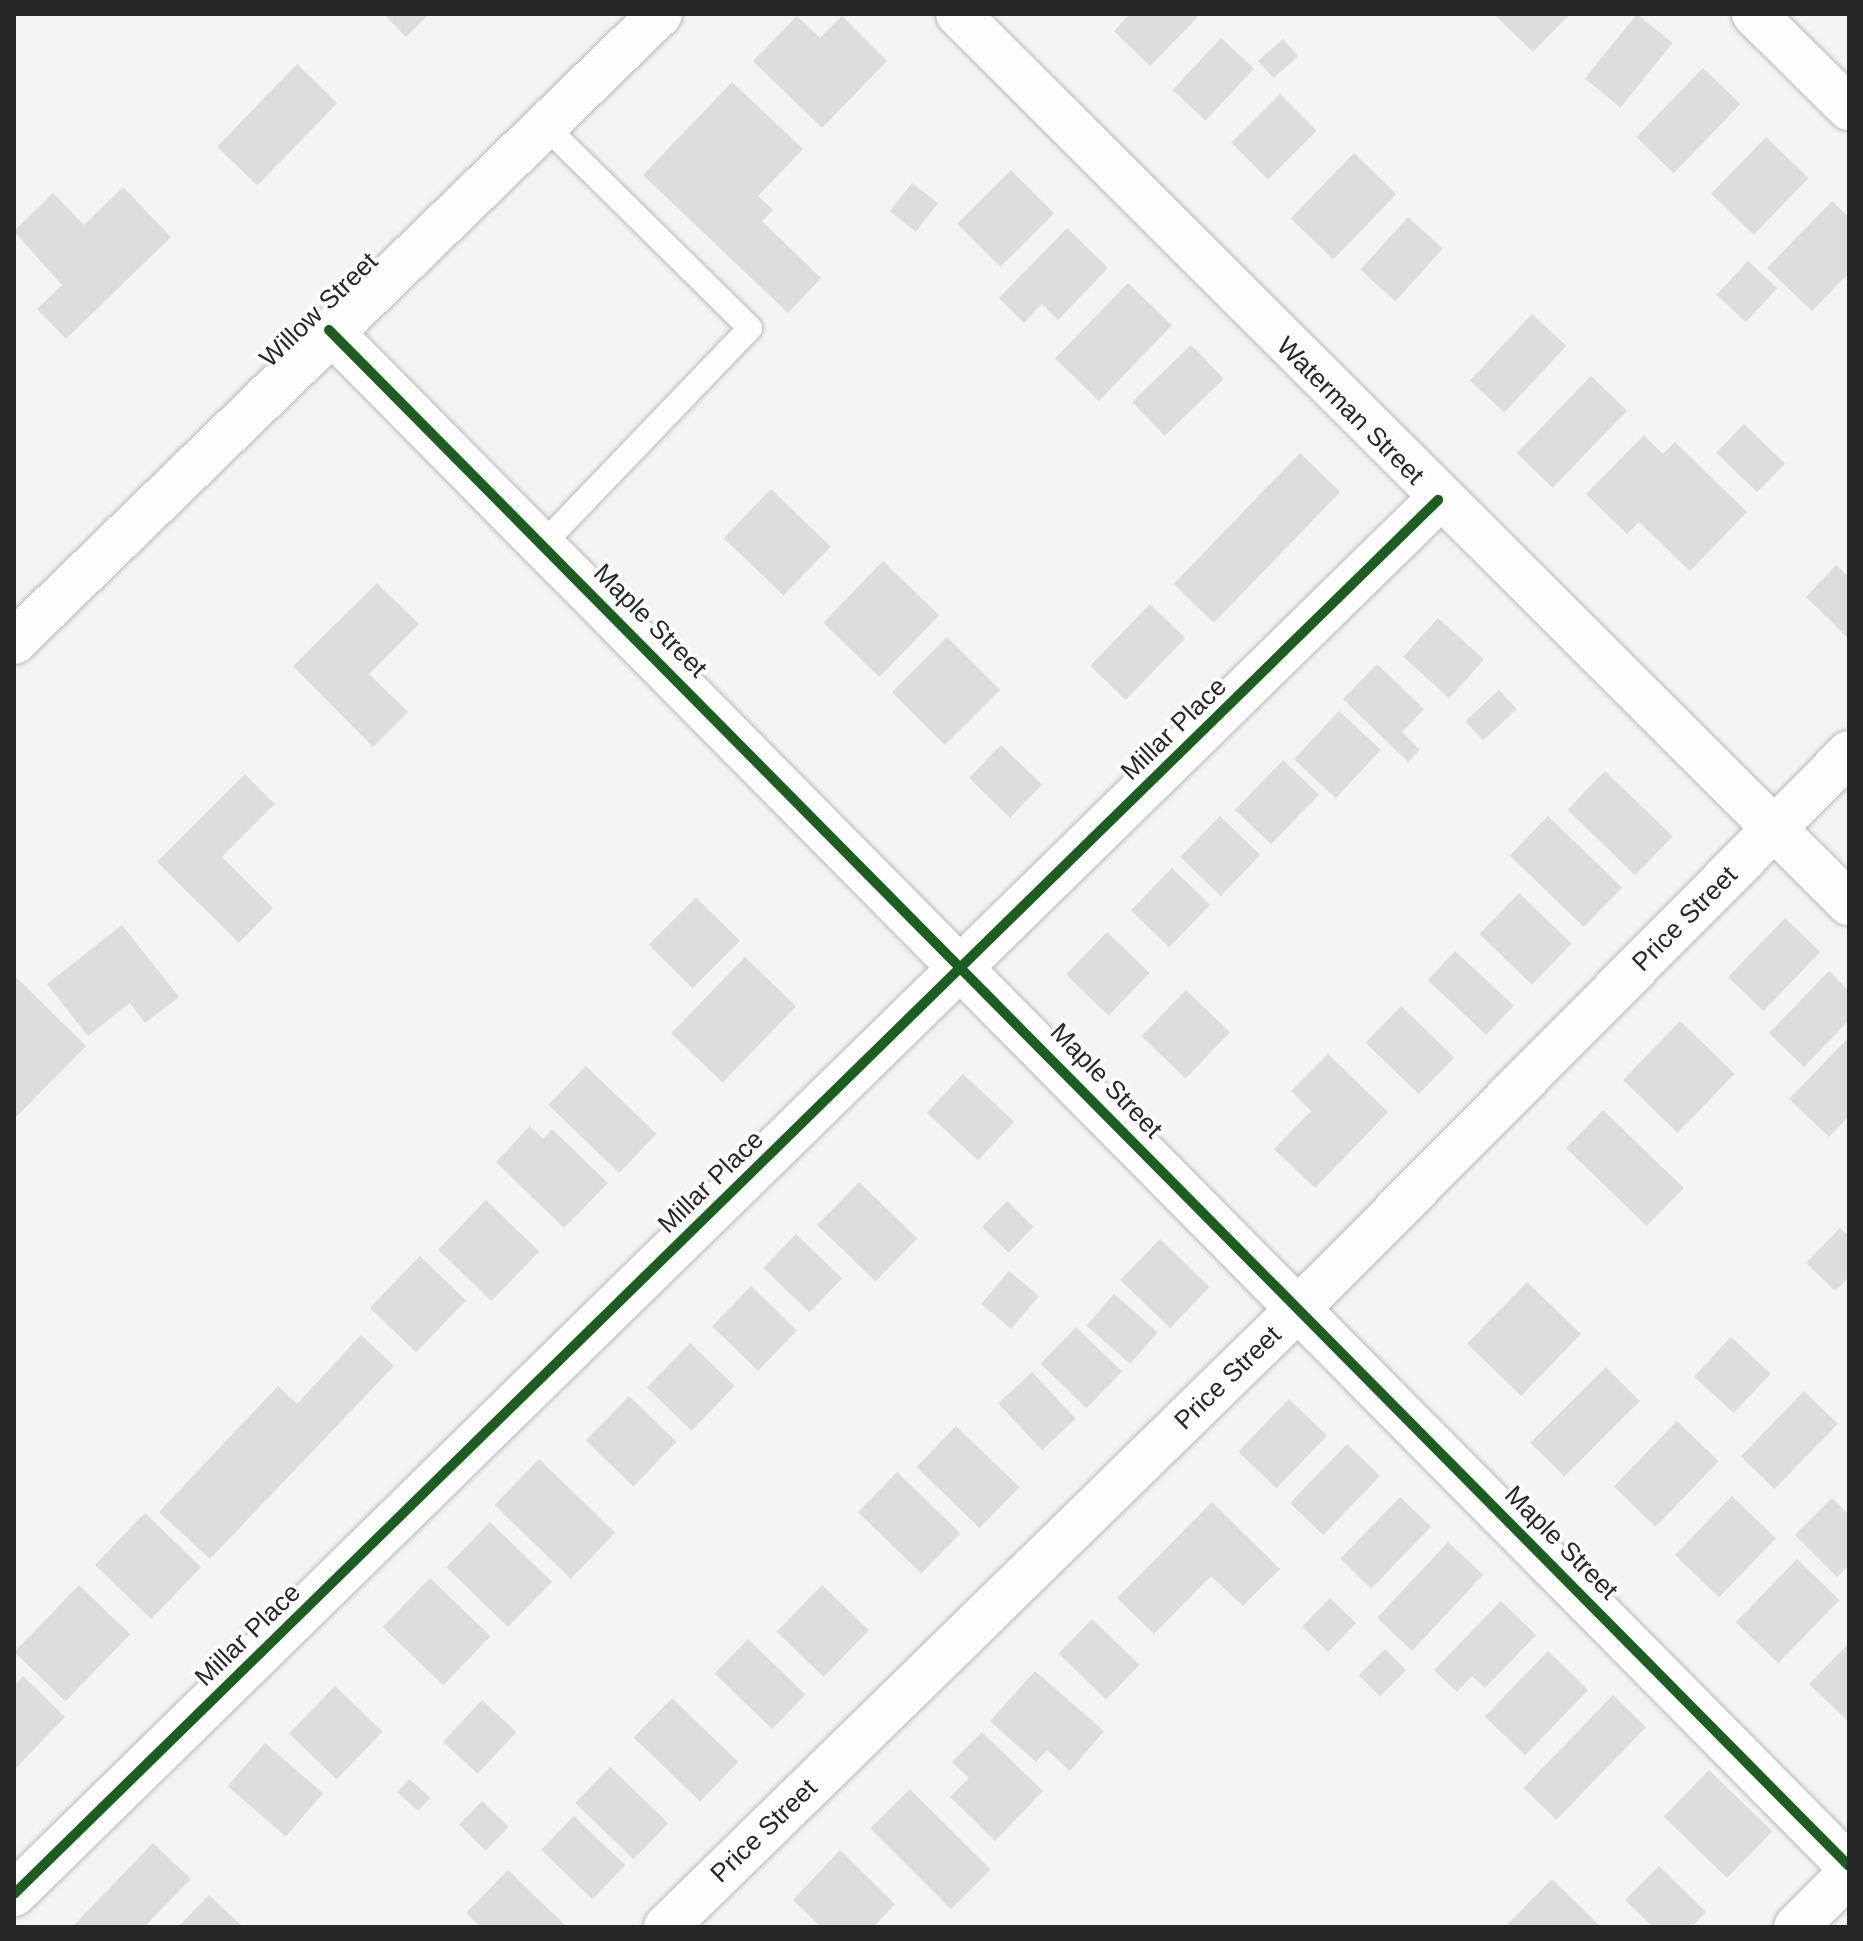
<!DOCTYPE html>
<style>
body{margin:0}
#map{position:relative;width:1863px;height:1941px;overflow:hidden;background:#f3f4f3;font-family:Arial,sans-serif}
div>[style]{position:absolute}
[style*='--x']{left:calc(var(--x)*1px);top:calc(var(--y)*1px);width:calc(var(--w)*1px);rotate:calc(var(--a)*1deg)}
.building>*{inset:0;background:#dcdddc;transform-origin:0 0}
.roads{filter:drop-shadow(0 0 2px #b7b8b7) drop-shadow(0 0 2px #b7b8b7)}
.lane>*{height:24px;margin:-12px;padding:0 12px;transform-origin:12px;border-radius:12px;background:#fdfdfd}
.street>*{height:44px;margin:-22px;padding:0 22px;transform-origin:22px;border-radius:22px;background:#fdfdfd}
.cycleway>*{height:10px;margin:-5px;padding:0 5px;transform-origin:5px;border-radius:5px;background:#1b5e20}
span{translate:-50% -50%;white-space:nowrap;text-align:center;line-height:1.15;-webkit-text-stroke:7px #fff;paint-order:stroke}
.street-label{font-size:26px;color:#262726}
.frame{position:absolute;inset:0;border:16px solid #262726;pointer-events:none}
</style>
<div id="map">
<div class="building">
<i style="clip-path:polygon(383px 14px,429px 14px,406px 37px)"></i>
<i style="clip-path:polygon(1130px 14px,1195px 14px,1198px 17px,1150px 66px,1114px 31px)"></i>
<i style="clip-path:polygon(1494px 14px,1570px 14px,1533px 52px)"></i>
<i style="left:1637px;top:14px;width:46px;height:83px;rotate:39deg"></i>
<i style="clip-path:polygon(797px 16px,820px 38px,842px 16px,887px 61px,822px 128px,753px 61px)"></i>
<i style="left:1221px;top:38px;width:45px;height:71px;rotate:43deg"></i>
<i style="left:1283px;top:39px;width:23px;height:33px;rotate:49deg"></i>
<i style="left:297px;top:64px;width:56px;height:115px;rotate:44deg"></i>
<i style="left:1703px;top:68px;width:52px;height:96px;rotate:44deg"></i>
<i style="clip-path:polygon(732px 82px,803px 149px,758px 196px,773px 210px,762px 221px,821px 278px,788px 313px,643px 175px)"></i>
<i style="left:1280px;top:94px;width:52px;height:69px;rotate:45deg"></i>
<i style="left:1766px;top:137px;width:59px;height:79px;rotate:44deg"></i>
<i style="left:1354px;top:153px;width:59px;height:91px;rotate:44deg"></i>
<i style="left:1011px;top:170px;width:61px;height:76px;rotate:45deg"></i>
<i style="left:912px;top:183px;width:33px;height:36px;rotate:38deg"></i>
<i style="clip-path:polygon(123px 187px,171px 237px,66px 339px,37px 309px,62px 285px,14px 231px,53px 193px,84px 225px)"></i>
<i style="clip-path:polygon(1832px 201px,1849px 217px,1849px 273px,1812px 311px,1767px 268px)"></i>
<i style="left:1408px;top:217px;width:47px;height:71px;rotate:42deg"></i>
<i style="clip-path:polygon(1067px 228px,1108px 268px,1058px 320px,1042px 304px,1024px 323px,999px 298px)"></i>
<i style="left:1748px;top:261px;width:40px;height:46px;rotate:43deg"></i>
<i style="left:1128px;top:283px;width:61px;height:105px;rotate:44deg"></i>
<i style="left:1532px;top:314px;width:47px;height:91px;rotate:43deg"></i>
<i style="left:1191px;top:345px;width:47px;height:82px;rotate:46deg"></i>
<i style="left:1591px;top:376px;width:50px;height:107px;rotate:44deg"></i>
<i style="left:1744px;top:424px;width:57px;height:40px;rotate:44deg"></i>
<i style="clip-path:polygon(1644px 435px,1663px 454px,1675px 442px,1747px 512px,1690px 571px,1639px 522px,1627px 534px,1586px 494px)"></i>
<i style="left:1300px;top:453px;width:56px;height:182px;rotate:44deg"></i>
<i style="left:771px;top:489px;width:83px;height:68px;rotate:44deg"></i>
<i style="left:883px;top:561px;width:78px;height:86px;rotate:44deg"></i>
<i style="clip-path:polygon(1836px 565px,1849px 577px,1849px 639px,1806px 597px)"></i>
<i style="clip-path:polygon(377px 583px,419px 624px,369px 674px,408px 712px,373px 747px,293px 666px)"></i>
<i style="left:1150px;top:604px;width:49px;height:86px;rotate:44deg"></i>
<i style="left:1438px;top:618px;width:62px;height:52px;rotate:42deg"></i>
<i style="left:947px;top:637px;width:75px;height:78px;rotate:45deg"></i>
<i style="clip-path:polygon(1377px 664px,1424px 709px,1402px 732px,1420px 750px,1408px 762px,1343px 699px)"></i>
<i style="left:1499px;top:690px;width:26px;height:46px;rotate:47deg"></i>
<i style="left:1339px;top:711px;width:57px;height:66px;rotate:43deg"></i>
<i style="left:1001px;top:745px;width:57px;height:46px;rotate:44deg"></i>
<i style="left:1283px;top:760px;width:50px;height:69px;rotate:44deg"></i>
<i style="left:1605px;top:771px;width:94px;height:54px;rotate:44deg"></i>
<i style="clip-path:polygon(245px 774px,275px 804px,222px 857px,273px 908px,239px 943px,157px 862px)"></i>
<i style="left:1220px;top:816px;width:56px;height:57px;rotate:44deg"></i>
<i style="left:1548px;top:816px;width:103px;height:55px;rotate:44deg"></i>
<i style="left:1172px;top:868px;width:53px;height:59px;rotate:44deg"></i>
<i style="left:1519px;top:893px;width:73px;height:57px;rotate:44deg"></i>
<i style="left:696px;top:897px;width:62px;height:67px;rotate:45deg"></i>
<i style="left:1785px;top:918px;width:49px;height:82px;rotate:44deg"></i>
<i style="clip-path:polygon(122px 925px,179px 997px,145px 1023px,130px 1003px,88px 1036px,47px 984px)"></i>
<i style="left:1107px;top:932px;width:59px;height:59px;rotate:44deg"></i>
<i style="left:1455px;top:951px;width:80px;height:40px;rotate:43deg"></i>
<i style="left:745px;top:957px;width:71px;height:106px;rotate:44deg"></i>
<i style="clip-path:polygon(1829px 971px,1849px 991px,1849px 1020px,1804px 1067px,1769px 1033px)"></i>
<i style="clip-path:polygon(17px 978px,86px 1046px,14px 1119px,14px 981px)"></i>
<i style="left:1186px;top:990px;width:61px;height:64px;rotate:44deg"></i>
<i style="left:1401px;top:1006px;width:74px;height:51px;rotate:44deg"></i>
<i style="left:1680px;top:1021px;width:76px;height:82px;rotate:44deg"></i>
<i style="clip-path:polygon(1849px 1037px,1849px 1116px,1829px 1137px,1789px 1099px)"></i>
<i style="clip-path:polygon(1328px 1054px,1388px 1112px,1315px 1188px,1274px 1149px,1311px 1111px,1291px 1091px)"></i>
<i style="left:586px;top:1066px;width:98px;height:54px;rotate:44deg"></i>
<i style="left:963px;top:1074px;width:70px;height:53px;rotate:43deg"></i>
<i style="left:1603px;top:1110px;width:112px;height:53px;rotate:44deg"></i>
<i style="clip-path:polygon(530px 1126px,543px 1139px,552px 1129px,608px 1183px,564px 1228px,496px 1162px)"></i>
<i style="left:859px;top:1182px;width:81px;height:60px;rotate:44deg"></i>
<i style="left:486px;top:1200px;width:74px;height:69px;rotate:44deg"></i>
<i style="left:1007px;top:1201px;width:37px;height:36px;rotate:44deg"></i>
<i style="clip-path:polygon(1840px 1228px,1849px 1236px,1849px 1277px,1835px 1291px,1806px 1263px)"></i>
<i style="left:796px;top:1234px;width:64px;height:47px;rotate:44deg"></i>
<i style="left:1160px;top:1239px;width:69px;height:57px;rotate:44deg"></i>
<i style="left:420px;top:1256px;width:64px;height:72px;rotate:44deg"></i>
<i style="left:1009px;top:1271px;width:39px;height:43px;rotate:40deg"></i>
<i style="left:1527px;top:1282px;width:75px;height:86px;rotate:44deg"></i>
<i style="left:751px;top:1286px;width:64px;height:56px;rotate:44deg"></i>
<i style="left:1114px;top:1294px;width:58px;height:42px;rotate:41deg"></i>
<i style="left:1076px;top:1327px;width:64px;height:51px;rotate:44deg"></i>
<i style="clip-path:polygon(361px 1335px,394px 1366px,210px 1559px,159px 1512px,278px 1386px,297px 1404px)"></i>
<i style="left:1731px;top:1337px;width:54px;height:54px;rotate:43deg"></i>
<i style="left:690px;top:1343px;width:62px;height:62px;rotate:44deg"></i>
<i style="left:1606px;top:1367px;width:48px;height:107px;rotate:45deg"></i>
<i style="left:1032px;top:1372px;width:64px;height:46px;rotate:47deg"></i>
<i style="left:1804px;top:1391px;width:47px;height:91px;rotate:44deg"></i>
<i style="left:629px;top:1396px;width:66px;height:62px;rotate:44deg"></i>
<i style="left:1289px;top:1399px;width:53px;height:73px;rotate:44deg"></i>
<i style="left:1677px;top:1421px;width:58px;height:91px;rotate:44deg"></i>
<i style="left:956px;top:1426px;width:88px;height:57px;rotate:44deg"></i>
<i style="left:1347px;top:1444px;width:46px;height:82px;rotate:44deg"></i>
<i style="left:539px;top:1459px;width:106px;height:64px;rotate:44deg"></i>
<i style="left:897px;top:1472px;width:88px;height:56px;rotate:44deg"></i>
<i style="left:1732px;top:1496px;width:61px;height:82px;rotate:44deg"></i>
<i style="left:1400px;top:1497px;width:43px;height:86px;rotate:44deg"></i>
<i style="clip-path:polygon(1832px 1498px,1849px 1515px,1849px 1565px,1837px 1577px,1795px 1535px)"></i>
<i style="clip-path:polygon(1212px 1502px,1280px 1569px,1243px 1606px,1211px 1576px,1154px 1634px,1117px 1598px)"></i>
<i style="left:145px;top:1513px;width:78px;height:72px;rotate:44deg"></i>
<i style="left:490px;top:1522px;width:86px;height:63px;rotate:44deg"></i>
<i style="left:1448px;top:1542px;width:48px;height:104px;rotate:43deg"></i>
<i style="left:1797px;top:1559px;width:59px;height:88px;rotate:44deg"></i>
<i style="left:430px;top:1578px;width:84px;height:68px;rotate:44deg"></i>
<i style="left:79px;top:1585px;width:71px;height:93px;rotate:44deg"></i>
<i style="left:822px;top:1585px;width:65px;height:65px;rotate:44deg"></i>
<i style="left:1330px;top:1598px;width:36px;height:40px;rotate:44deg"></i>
<i style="clip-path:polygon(1501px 1601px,1536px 1635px,1485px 1688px,1472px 1676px,1457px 1692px,1434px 1670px)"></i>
<i style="left:1092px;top:1619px;width:66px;height:48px;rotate:44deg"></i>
<i style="left:748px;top:1639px;width:80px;height:48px;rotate:44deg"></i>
<i style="clip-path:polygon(1849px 1643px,1849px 1722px,1809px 1684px)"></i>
<i style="left:1385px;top:1649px;width:30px;height:37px;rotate:45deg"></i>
<i style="left:1548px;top:1651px;width:56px;height:91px;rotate:44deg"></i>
<i style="clip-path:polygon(1035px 1671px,1104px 1731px,1070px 1771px,1047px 1750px,1036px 1762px,990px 1721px)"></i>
<i style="clip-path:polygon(23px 1676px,65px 1717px,14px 1770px,14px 1686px)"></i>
<i style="left:335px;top:1686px;width:66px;height:66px;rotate:44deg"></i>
<i style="left:1613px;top:1695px;width:46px;height:129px;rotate:44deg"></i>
<i style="left:672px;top:1698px;width:92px;height:55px;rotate:44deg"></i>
<i style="left:482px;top:1700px;width:47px;height:57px;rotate:43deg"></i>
<i style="clip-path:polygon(982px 1732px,1043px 1791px,995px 1841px,950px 1797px,969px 1778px,952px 1762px)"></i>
<i style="left:265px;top:1743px;width:77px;height:57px;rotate:41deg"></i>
<i style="left:610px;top:1767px;width:81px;height:50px;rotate:44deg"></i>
<i style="left:1709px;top:1770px;width:88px;height:65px;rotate:44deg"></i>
<i style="left:409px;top:1779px;width:28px;height:18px;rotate:41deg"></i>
<i style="left:910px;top:1789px;width:114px;height:56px;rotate:45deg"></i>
<i style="left:482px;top:1801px;width:37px;height:33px;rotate:44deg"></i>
<i style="left:574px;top:1816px;width:71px;height:47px;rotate:44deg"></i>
<i style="clip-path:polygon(153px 1843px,191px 1879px,144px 1927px,72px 1927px)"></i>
<i style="clip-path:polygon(840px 1850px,895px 1904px,873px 1927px,821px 1927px,793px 1900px)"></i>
<i style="clip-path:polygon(1659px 1866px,1706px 1912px,1692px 1927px,1653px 1927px,1625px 1900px)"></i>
<i style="clip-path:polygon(508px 1870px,565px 1925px,563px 1927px,481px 1927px,466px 1913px)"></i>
<i style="clip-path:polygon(1552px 1879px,1601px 1927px,1505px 1927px)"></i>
<i style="clip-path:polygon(209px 1895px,243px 1927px,178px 1927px)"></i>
</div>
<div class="roads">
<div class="lane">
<i style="--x:543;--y:544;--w:299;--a:-46.2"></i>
<i style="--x:750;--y:328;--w:289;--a:-135.4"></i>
</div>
<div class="street">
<i style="--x:958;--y:14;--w:1259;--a:44.94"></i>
<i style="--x:1754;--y:14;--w:134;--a:44.7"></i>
<i style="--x:329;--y:330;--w:2161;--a:45.3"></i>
<i style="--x:14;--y:642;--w:901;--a:-44.19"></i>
<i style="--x:14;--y:1894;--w:1993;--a:-44.39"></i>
<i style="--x:666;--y:1927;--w:884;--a:-44.36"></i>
<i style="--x:1298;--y:1309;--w:783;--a:-45.26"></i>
<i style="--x:1796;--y:1927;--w:75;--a:-45"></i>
</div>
</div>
<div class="cycleway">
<i style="--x:329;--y:330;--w:2161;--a:45.3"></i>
<i style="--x:14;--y:1894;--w:1993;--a:-44.39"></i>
</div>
<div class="street-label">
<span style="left:319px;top:310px;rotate:-44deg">Willow Street</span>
<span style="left:1350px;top:411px;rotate:45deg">Waterman Street</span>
<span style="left:650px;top:621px;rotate:45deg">Maple Street</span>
<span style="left:1174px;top:729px;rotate:-44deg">Millar Place</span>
<span style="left:1685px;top:919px;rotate:-45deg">Price Street</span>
<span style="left:1106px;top:1081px;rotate:46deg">Maple Street</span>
<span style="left:711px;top:1182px;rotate:-44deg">Millar Place</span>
<span style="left:1228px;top:1378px;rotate:-44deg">Price Street</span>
<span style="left:1561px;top:1543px;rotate:45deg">Maple Street</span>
<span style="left:248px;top:1635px;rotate:-44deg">Millar Place</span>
<span style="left:764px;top:1831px;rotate:-44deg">Price Street</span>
</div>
<div class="frame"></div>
</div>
